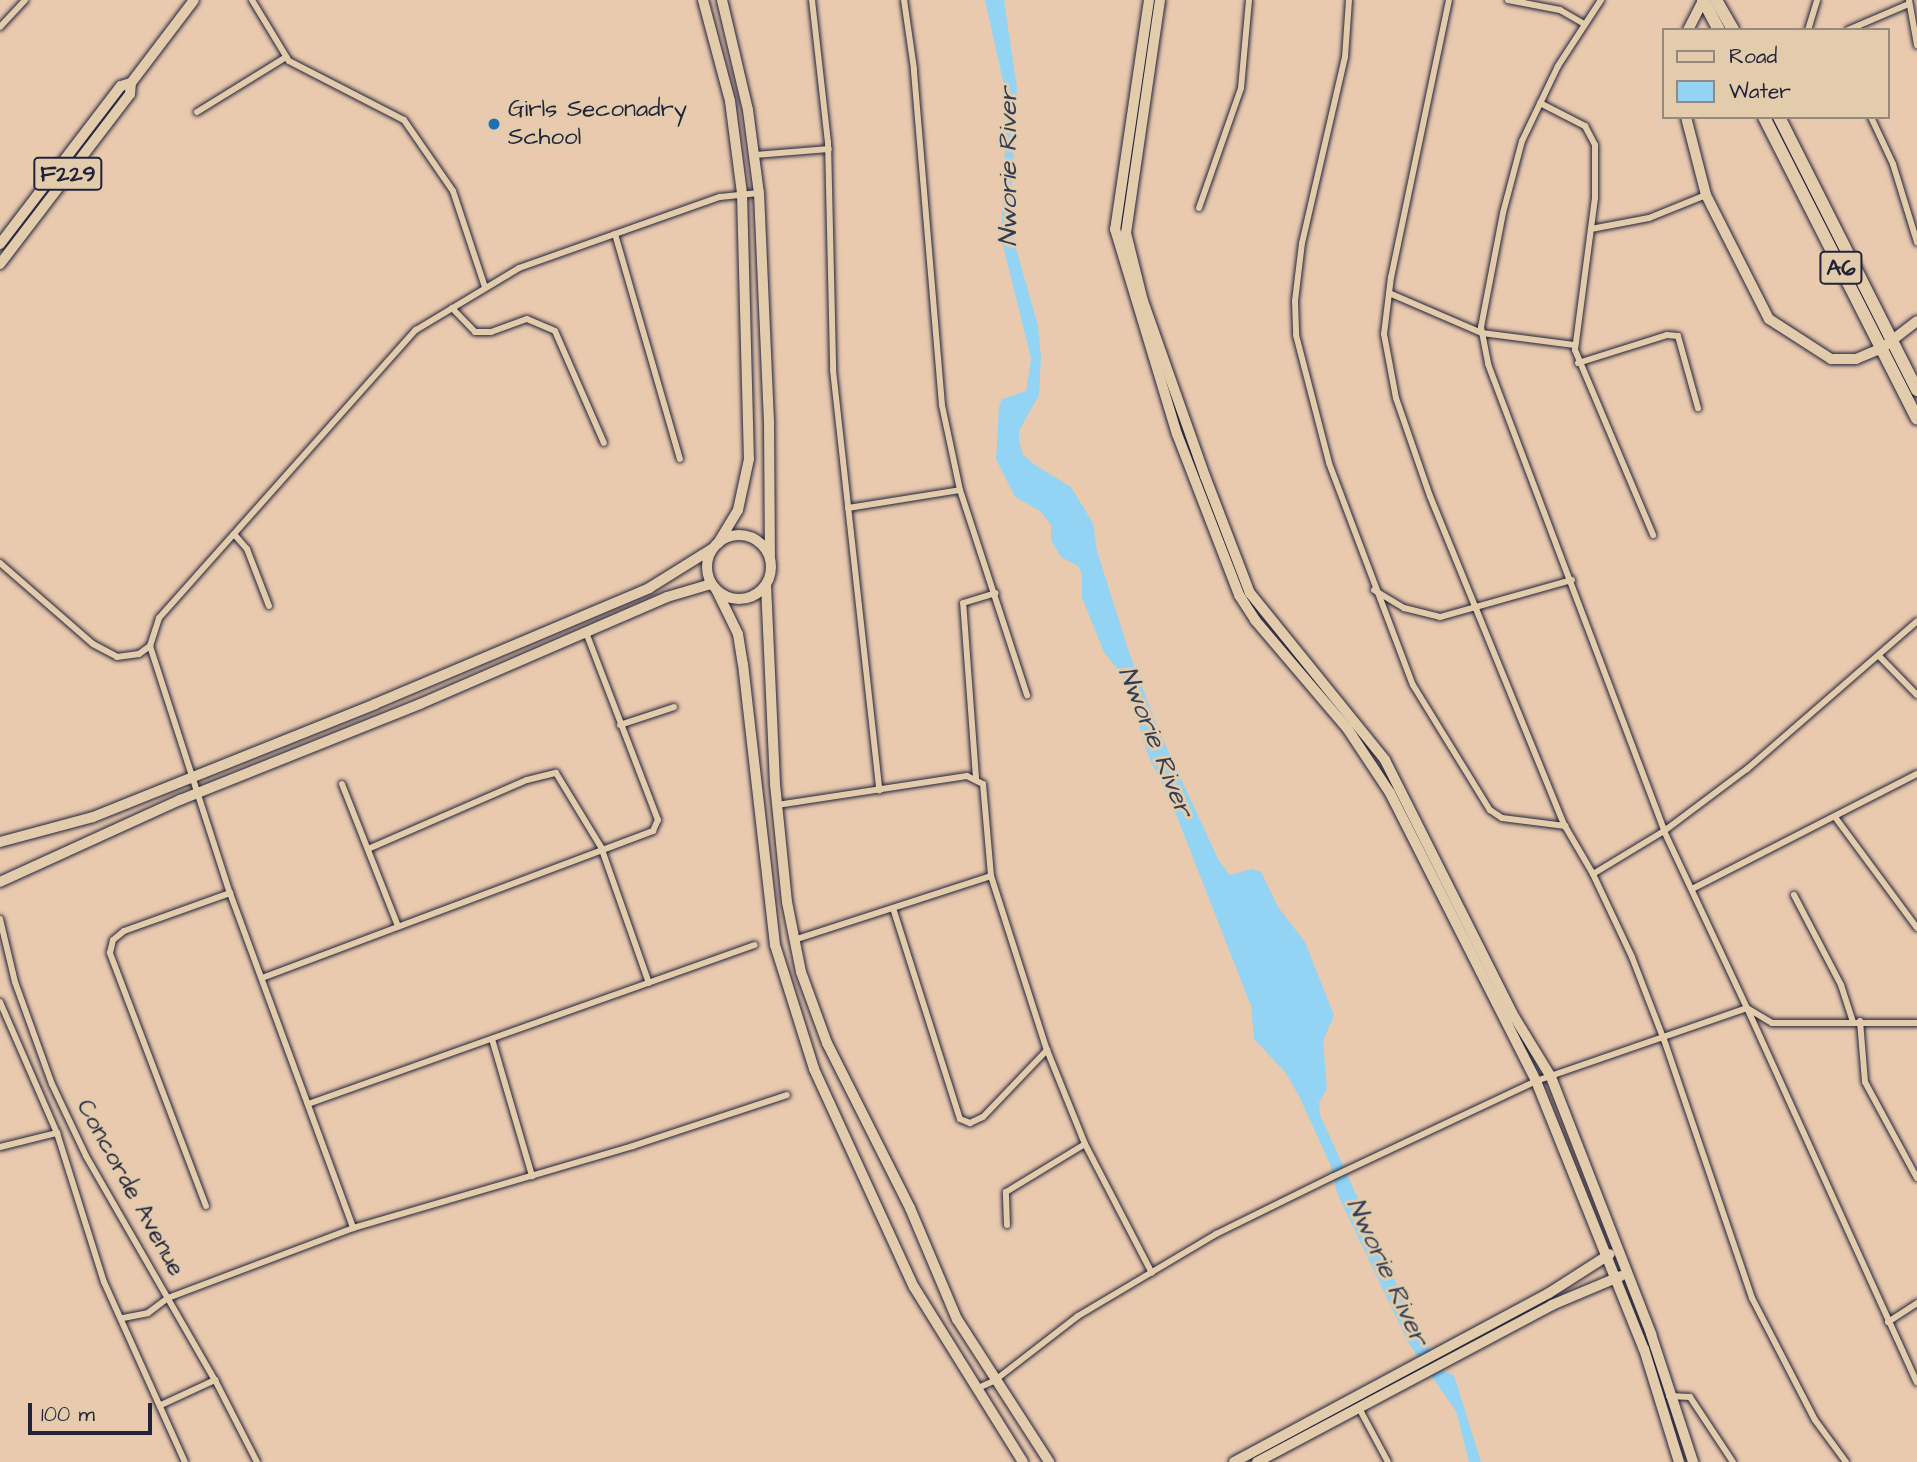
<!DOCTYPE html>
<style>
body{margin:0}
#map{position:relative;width:1917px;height:1462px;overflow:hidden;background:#eacaaf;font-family:"Architects Daughter",sans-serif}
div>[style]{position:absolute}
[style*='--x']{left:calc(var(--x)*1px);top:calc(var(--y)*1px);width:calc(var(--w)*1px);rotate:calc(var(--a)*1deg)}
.water>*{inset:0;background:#93d3f4}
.roads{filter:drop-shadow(0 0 2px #22223b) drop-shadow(0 0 2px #22223b)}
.street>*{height:6px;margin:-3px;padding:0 3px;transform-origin:3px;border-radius:3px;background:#e2ccac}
.secondary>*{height:10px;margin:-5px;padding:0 5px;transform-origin:5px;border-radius:5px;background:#e2ccac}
.secondary>.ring{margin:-5px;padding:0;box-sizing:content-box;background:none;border:10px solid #e2ccac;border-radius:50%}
.primary>*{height:10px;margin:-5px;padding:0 5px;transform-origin:5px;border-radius:5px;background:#e2ccac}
.highway>*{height:12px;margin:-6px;padding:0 6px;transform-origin:6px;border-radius:6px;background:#e2ccac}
.dots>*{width:19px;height:19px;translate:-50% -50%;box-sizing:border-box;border:4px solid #e2ccac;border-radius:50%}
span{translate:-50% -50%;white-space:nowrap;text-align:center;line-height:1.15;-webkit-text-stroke:6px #e2ccac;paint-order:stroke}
.shield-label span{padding:2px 5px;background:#e2ccac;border:2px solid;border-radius:5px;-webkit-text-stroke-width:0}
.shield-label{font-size:23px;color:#22223b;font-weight:700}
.poi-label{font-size:24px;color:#22223b}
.left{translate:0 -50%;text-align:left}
.street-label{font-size:24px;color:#22223b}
.water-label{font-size:26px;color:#333d57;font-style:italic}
.legend{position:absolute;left:1662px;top:28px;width:228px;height:91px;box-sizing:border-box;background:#e2ccac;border:2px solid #95887f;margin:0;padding:9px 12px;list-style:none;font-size:21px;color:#22223b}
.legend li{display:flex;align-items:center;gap:14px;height:35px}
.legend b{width:35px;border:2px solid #95887f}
.scale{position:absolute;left:28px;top:1403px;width:124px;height:32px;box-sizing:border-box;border:4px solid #22223b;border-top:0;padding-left:9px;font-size:21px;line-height:24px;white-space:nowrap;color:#22223b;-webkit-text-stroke:5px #e2ccac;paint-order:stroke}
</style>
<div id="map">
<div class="water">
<i style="clip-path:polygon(985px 0,1004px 0,1009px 34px,1017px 88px,1010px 227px,1038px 326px,1041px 357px,1039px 395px,1019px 431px,1019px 441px,1023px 455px,1035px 465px,1071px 487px,1093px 523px,1097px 551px,1130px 655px,1159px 731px,1219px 861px,1230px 875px,1252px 869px,1261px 872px,1278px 907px,1305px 942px,1334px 1015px,1323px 1041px,1327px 1088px,1319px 1103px,1320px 1115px,1418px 1331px,1445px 1372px,1454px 1375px,1481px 1462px,1469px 1462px,1456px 1411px,1409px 1344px,1337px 1193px,1330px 1164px,1299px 1096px,1285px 1072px,1254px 1039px,1251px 1006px,1172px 804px,1148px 755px,1125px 679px,1104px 652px,1082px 598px,1082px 575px,1078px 566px,1061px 557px,1051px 540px,1051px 525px,1040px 511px,1015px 497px,996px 459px,999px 407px,1002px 399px,1026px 391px,1031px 359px,1001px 237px,1007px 99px)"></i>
</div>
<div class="roads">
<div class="street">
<i style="--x:252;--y:0;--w:71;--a:58.8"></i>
<i style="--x:289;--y:61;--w:129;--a:27.2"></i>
<i style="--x:404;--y:120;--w:86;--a:55.4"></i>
<i style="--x:453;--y:191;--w:101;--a:71.6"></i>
<i style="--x:812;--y:0;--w:143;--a:83.6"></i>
<i style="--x:828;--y:142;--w:228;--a:88.7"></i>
<i style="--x:833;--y:370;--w:423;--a:83.7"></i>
<i style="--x:1349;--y:0;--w:57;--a:94"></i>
<i style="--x:1345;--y:57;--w:191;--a:103"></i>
<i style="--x:1302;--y:243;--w:58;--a:96.9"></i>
<i style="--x:1295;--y:301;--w:34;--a:88"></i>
<i style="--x:1296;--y:335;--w:132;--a:75.5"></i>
<i style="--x:1329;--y:463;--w:237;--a:69.3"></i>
<i style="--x:1413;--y:685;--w:147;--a:58.4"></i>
<i style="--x:1490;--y:810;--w:14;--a:34"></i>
<i style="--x:1502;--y:818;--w:64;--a:7.2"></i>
<i style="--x:1565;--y:826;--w:56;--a:59.7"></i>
<i style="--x:1449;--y:0;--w:283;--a:101.8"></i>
<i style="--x:1391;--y:277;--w:57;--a:97"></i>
<i style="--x:1384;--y:334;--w:65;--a:79.4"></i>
<i style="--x:1396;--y:398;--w:104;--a:70.9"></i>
<i style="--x:1430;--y:496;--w:357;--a:67.8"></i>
<i style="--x:1508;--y:0;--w:53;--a:10.9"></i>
<i style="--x:1560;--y:10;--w:28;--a:30"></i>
<i style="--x:1601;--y:0;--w:79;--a:123.1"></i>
<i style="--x:1558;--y:66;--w:83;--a:115.6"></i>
<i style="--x:1522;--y:141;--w:74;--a:104.8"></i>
<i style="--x:1503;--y:213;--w:116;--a:100.9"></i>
<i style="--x:1481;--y:327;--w:38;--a:79"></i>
<i style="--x:1488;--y:364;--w:499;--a:69.3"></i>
<i style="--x:1664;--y:831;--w:195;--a:64.9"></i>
<i style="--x:1747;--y:1008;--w:29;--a:31"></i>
<i style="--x:1772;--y:1023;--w:145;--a:0"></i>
<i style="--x:1909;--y:0;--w:46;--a:79.9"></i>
<i style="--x:0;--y:27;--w:37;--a:-47"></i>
<i style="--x:1808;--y:30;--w:31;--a:-73"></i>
<i style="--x:1848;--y:30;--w:66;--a:-23.1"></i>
<i style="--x:1540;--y:103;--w:51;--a:27.1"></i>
<i style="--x:1585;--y:126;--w:21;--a:62"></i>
<i style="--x:1595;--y:145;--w:53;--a:90"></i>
<i style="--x:1595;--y:198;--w:153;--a:97.5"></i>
<i style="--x:1575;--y:350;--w:201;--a:67.1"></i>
<i style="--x:197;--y:112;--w:105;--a:-31.7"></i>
<i style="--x:1871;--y:117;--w:52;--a:64.9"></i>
<i style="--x:1893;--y:164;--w:82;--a:72.9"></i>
<i style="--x:755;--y:155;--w:74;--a:-4.6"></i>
<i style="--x:1199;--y:208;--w:127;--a:-70.7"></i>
<i style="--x:1241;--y:88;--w:88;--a:-84.8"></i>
<i style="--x:1591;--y:229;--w:59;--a:-10.7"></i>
<i style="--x:1649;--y:218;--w:61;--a:-22"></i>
<i style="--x:615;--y:234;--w:234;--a:73.9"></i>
<i style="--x:1389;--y:293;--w:101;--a:23.3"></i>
<i style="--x:1482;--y:333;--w:93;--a:7.4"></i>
<i style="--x:452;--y:308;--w:33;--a:46"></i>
<i style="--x:475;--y:332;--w:16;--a:0"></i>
<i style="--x:491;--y:332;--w:38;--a:-20"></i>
<i style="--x:527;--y:319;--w:30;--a:23"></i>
<i style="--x:555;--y:331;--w:122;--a:66.4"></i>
<i style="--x:1578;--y:363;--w:93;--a:-17.5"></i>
<i style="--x:1667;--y:335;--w:11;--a:5"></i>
<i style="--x:1678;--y:336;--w:75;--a:74.5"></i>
<i style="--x:960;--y:490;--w:216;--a:71.9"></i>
<i style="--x:848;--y:508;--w:113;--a:-9.1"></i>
<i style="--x:960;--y:490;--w:87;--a:-102"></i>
<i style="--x:942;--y:405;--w:337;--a:-94.8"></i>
<i style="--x:914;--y:69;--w:70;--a:-98.2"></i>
<i style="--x:234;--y:534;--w:20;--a:49"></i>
<i style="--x:247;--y:549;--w:61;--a:68.9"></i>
<i style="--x:0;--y:563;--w:123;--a:41.1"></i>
<i style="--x:93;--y:644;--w:27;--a:28"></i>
<i style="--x:117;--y:657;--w:22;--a:-8"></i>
<i style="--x:139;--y:654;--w:14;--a:-36"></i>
<i style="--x:150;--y:646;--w:29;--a:-72"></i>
<i style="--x:159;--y:618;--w:386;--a:-48.3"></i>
<i style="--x:416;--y:330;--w:120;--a:-31"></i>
<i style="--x:519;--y:268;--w:213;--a:-19.5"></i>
<i style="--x:720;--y:197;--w:39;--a:-6"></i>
<i style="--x:1374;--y:590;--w:35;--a:31"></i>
<i style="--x:1404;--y:608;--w:37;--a:14"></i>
<i style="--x:1440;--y:617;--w:137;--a:-15.7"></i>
<i style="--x:150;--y:646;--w:260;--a:72.1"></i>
<i style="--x:230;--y:893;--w:357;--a:69.8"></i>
<i style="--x:1880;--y:657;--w:53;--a:45.8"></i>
<i style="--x:620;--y:725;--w:57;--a:-18.4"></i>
<i style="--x:976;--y:778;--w:175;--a:-94.2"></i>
<i style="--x:963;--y:603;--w:34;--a:-17"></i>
<i style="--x:342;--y:784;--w:153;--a:68.5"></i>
<i style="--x:777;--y:805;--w:192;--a:-8.7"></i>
<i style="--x:967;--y:776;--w:18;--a:27"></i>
<i style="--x:983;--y:784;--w:92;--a:85"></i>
<i style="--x:991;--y:876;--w:183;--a:72.2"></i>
<i style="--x:1047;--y:1050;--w:101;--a:68"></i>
<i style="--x:1085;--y:1144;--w:145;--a:62.6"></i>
<i style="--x:1835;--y:817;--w:138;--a:53.5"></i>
<i style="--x:368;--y:849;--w:173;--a:-23.5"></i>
<i style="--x:527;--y:780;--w:30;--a:-14"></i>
<i style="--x:556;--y:773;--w:87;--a:58.7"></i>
<i style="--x:601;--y:847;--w:144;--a:70.6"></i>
<i style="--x:1692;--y:889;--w:253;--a:-27.1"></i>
<i style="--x:1794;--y:895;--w:102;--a:62.4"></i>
<i style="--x:1841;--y:985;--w:39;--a:72"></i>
<i style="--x:893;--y:908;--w:221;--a:72.4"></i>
<i style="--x:960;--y:1119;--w:11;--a:22"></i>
<i style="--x:970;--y:1123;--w:14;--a:-25"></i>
<i style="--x:983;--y:1117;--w:93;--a:-46.3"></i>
<i style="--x:0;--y:919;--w:65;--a:76.6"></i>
<i style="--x:15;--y:982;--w:109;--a:70.1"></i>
<i style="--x:52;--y:1084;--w:80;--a:64.7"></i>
<i style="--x:86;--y:1156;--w:258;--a:60.1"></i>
<i style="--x:215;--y:1380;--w:92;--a:62.9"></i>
<i style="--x:794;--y:940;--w:207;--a:-18"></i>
<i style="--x:262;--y:978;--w:418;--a:-20.6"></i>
<i style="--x:653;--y:831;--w:12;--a:-66"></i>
<i style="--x:658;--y:820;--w:201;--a:-111"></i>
<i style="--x:0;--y:1002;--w:143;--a:66.5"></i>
<i style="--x:57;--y:1133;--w:156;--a:72.5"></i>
<i style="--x:104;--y:1282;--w:197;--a:65.8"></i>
<i style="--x:1860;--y:1021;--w:61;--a:85.3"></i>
<i style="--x:1865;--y:1082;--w:109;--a:61.6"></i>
<i style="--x:492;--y:1039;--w:143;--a:73.7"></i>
<i style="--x:308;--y:1104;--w:474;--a:-19.6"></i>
<i style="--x:0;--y:1147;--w:59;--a:-13.8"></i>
<i style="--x:206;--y:1206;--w:271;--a:-110.8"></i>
<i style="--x:110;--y:953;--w:13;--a:-77"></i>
<i style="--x:113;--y:940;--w:14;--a:-39"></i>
<i style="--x:124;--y:931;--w:113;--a:-19.7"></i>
<i style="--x:1007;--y:1225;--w:33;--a:-92"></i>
<i style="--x:1006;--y:1192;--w:92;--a:-31.3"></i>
<i style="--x:123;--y:1318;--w:25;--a:-11"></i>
<i style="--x:148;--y:1313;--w:25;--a:-37"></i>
<i style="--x:168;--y:1298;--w:198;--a:-20.7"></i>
<i style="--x:353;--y:1228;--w:292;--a:-16.3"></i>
<i style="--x:633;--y:1146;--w:162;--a:-18.3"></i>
<i style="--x:1888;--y:1322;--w:35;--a:-33"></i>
<i style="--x:976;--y:1389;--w:20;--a:-24"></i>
<i style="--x:994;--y:1381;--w:106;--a:-37.7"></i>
<i style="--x:1078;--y:1316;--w:161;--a:-30.7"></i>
<i style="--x:1216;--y:1234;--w:129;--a:-26.2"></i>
<i style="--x:1332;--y:1177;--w:225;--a:-25.2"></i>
<i style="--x:1536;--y:1081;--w:223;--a:-19.1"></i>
<i style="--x:1747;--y:1008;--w:411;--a:65.6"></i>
<i style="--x:1669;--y:1396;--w:21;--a:3"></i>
<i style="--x:1690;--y:1397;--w:78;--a:56.5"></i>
<i style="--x:161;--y:1405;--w:60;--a:-24.8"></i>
<i style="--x:1359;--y:1408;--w:61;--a:61.8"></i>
<i style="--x:1846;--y:1462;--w:52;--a:-126.4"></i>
<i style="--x:1815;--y:1420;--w:137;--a:-117.3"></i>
<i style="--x:1752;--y:1298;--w:273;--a:-108.8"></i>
<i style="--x:1664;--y:1040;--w:89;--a:-111.1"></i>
<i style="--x:1632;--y:957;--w:92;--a:-115.2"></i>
<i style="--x:1593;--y:874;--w:83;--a:-31.2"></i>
<i style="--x:1664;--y:831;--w:104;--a:-36.8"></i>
<i style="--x:1747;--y:769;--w:225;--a:-41"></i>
</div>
<div class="secondary">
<i style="--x:703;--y:0;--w:105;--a:75"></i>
<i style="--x:730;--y:101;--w:94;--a:82.6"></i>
<i style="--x:742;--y:194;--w:265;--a:88.5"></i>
<i style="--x:749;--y:459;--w:52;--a:102.2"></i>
<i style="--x:738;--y:510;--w:39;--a:121"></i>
<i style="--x:722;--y:0;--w:113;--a:76.7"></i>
<i style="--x:748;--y:110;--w:84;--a:82.5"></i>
<i style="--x:759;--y:193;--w:228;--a:87.5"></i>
<i style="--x:769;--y:421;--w:138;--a:89.6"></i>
<i style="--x:1149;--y:0;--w:232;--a:98.4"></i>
<i style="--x:1115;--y:229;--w:214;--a:73.2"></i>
<i style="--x:1177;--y:434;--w:173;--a:68.9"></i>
<i style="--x:1239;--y:595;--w:30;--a:57"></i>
<i style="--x:1255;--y:620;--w:142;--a:49.6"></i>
<i style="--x:1347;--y:728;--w:78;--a:56.5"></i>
<i style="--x:1390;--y:793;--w:323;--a:63.1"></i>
<i style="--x:1536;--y:1081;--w:289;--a:68.1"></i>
<i style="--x:1644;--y:1349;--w:118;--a:72.8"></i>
<i style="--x:1160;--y:0;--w:235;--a:98.3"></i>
<i style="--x:1126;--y:233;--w:70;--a:76"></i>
<i style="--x:1143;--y:301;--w:186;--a:70.5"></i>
<i style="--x:1205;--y:476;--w:125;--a:69"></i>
<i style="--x:1250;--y:593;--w:215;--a:51"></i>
<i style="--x:1385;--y:760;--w:289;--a:63.3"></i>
<i style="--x:1515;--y:1018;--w:69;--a:58.6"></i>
<i style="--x:1551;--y:1077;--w:276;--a:68.7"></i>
<i style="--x:1651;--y:1334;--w:135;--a:71.8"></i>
<i style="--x:1688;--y:30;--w:34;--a:-63"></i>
<i style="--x:1686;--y:117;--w:81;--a:75.6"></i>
<i style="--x:1706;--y:195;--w:139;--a:63.1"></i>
<i style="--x:1769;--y:319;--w:74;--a:32.8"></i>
<i style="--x:1831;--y:359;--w:25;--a:0"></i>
<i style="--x:1856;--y:359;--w:28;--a:-23"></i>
<i style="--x:1882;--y:348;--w:44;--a:-37.6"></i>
<i class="ring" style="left:707px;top:535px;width:54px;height:54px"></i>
<i style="--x:766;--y:585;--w:199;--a:87.4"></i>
<i style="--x:775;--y:784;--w:119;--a:84.2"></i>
<i style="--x:787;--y:902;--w:71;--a:78.7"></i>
<i style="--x:801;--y:972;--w:76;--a:69.9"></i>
<i style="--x:827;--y:1043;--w:185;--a:63.3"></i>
<i style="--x:910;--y:1208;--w:121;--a:67.1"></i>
<i style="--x:957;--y:1319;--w:170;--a:57.2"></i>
<i style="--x:717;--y:591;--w:48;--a:64"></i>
<i style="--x:738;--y:634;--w:30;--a:81"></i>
<i style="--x:743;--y:664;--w:283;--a:83.5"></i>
<i style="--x:775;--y:945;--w:130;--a:72.5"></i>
<i style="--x:814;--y:1069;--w:240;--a:65.4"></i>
<i style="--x:914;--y:1287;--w:206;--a:58.1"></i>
<i style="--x:0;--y:842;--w:96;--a:-15"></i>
<i style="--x:93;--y:817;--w:304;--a:-21.8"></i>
<i style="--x:375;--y:704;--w:298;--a:-22.9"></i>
<i style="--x:649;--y:588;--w:74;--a:-31.8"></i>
<i style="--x:0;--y:882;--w:198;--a:-24.5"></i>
<i style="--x:180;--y:800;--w:258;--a:-21.8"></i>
<i style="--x:420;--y:704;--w:269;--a:-23.4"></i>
<i style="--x:667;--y:597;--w:46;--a:-16.5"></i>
<i style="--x:1234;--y:1462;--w:357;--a:-28.2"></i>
<i style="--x:1549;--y:1293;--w:72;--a:-32.6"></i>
<i style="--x:1257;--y:1462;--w:334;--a:-28"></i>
<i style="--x:1552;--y:1305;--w:75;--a:-22.8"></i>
</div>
<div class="primary">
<i style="--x:0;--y:244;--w:199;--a:-52.6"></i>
<i style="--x:121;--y:86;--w:10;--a:-17"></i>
<i style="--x:0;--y:264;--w:214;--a:-52.6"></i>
<i style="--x:130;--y:94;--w:11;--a:-85"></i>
<i style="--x:131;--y:83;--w:104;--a:-52.8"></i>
</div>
<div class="highway">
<i style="--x:1703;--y:0;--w:34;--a:62"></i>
<i style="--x:1716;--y:0;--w:34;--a:60"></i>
<i style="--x:1764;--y:117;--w:338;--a:63.1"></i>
<i style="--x:1779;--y:117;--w:306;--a:63.2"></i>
</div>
</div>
<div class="dots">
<i style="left:494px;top:124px;background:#1f6fb2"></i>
</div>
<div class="shield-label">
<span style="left:68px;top:174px">F229</span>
<span style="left:1841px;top:268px">A6</span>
</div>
<div class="poi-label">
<span class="left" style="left:508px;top:124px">Girls Seconadry<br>School</span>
</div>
<div class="street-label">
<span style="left:130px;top:1188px;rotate:61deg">Concorde Avenue</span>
</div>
<div class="water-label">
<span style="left:1009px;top:167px;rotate:-90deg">Nworie River</span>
<span style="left:1155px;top:742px;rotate:68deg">Nworie River</span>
<span style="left:1387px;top:1272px;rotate:65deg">Nworie River</span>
</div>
<ul class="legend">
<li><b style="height:9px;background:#e2ccac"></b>Road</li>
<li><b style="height:19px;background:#93d3f4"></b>Water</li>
</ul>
<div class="scale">100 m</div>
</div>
